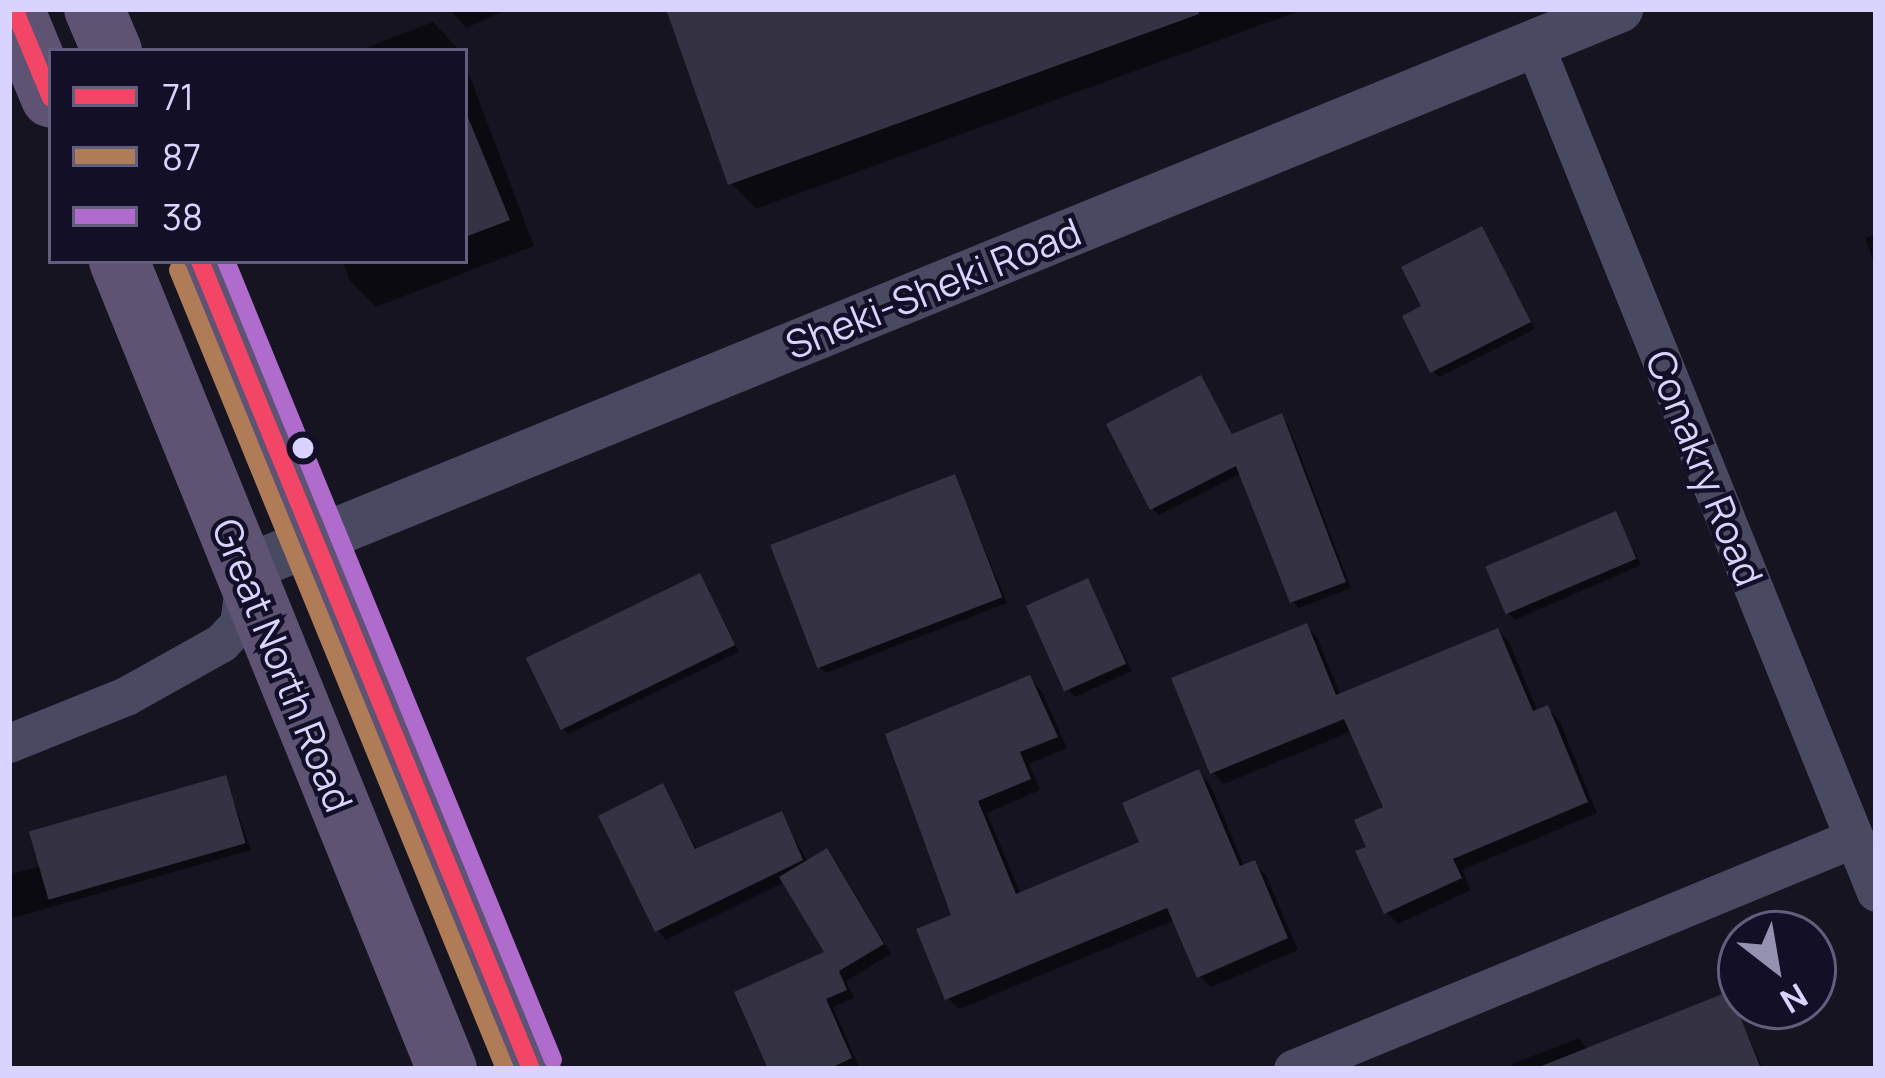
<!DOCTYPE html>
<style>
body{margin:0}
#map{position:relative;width:1885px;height:1078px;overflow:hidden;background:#161421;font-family:Manrope,sans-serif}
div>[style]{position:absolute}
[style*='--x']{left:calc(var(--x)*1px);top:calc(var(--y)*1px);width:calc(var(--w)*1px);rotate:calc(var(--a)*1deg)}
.shadow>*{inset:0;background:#0007}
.building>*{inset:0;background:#343243;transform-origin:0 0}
.minor>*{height:39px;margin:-19.5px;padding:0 19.5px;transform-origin:19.5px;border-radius:19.5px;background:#4a4962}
.tertiary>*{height:48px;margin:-24px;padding:0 24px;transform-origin:24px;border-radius:24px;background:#4a4962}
.primary>*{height:60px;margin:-30px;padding:0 30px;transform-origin:30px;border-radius:30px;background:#5e5373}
.bus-1>*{height:18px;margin:-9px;padding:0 9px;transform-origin:9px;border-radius:9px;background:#f34667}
.bus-2>*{height:18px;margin:-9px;padding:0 9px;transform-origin:9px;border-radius:9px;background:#b07c57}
.bus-3>*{height:18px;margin:-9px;padding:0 9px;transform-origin:9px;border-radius:9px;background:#b06ccc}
.dots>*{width:33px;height:33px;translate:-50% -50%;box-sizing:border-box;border:6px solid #130f26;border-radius:50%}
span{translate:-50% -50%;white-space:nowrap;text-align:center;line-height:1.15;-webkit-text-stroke:9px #130f26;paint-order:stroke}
.street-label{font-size:39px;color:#d9d4ff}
.frame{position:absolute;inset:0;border:12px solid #d9d4ff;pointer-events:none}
.legend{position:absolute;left:48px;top:48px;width:420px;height:216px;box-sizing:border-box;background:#130f26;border:3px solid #625e7d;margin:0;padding:15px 21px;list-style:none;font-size:36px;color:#d9d4ff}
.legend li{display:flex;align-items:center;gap:24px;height:60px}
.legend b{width:60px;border:3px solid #625e7d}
.north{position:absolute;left:1717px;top:910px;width:120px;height:120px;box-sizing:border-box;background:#130f26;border:3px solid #625e7d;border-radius:50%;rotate:149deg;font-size:33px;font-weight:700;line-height:48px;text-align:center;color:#d9d4ff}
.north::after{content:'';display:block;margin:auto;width:42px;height:54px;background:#9591b1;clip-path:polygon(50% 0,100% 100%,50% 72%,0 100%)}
</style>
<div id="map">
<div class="shadow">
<i style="clip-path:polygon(449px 9px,508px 9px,466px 28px)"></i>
<i style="clip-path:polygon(670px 9px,1305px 9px,756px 209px,731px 183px)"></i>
<i style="clip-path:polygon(433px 22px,460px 51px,358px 51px)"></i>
<i style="clip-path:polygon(465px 64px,534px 246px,376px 307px,350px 281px,342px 261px,465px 261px)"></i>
<i style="clip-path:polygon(1481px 230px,1535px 329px,1439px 377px,1433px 371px,1425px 307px)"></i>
<i style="clip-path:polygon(1876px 234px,1876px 268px,1865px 238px)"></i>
<i style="clip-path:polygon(1201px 378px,1234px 436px,1281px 417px,1288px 424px,1351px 588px,1299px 608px,1292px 601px,1242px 473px,1159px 515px,1152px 508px)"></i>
<i style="clip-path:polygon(955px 477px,1007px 603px,826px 673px,819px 666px)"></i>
<i style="clip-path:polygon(1615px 514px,1641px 565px,1515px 620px,1508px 613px)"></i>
<i style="clip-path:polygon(700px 577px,739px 652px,568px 734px,562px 727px)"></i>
<i style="clip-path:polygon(1087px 581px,1132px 671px,1075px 697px,1069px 691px)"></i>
<i style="clip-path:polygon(1306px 626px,1317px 637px,1341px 696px,1498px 631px,1509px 642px,1538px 712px,1548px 708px,1559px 720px,1597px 813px,1462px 870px,1471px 890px,1398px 924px,1387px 913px,1370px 848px,1387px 808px,1352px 731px,1224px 784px,1213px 772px)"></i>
<i style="clip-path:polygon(1029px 678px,1041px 690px,1067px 748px,1029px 764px,1040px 790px,987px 813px,1021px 895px,1143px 844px,1198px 773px,1210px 784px,1245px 868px,1254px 864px,1266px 875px,1298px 950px,1211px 987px,1199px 976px,1175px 920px,959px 1009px,948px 998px,955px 916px,889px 735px)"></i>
<i style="clip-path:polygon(225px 778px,251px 850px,9px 919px,9px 874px,42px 866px)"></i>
<i style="clip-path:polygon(662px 787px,698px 851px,781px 814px,808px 863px,827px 852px,835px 860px,891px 954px,846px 981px,854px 998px,833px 1007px,859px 1067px,771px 1069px,828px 954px,785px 882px,666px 940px,657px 930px)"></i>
<i style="clip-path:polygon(1729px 994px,1763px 1069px,1514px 1069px,1512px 1064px,1579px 1038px,1588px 1051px)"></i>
</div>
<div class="building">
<i style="clip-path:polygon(666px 9px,1198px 9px,1199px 14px,728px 185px)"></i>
<i style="clip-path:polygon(465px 110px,510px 220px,465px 237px)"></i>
<i style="clip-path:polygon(1482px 226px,1531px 322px,1430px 373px,1402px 316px,1421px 306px,1401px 267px)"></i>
<i style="clip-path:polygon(1201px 375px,1232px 434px,1282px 413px,1346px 582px,1290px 603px,1236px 466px,1150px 510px,1106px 424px)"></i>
<i style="left:955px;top:474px;width:132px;height:198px;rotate:69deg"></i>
<i style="left:1616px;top:511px;width:52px;height:142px;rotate:67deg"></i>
<i style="left:700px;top:573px;width:80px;height:194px;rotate:64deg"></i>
<i style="left:1088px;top:578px;width:94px;height:68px;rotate:66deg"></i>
<i style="clip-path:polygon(1307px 623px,1336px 695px,1498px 628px,1533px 711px,1548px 705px,1588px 802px,1453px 859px,1462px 878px,1384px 914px,1355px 851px,1366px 847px,1354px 820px,1383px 807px,1344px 719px,1210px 774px,1171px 678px)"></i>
<i style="clip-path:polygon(1030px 675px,1058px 737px,1020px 752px,1031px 779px,978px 801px,1016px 894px,1139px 842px,1122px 803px,1199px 769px,1240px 866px,1255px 860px,1288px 938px,1197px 978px,1167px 908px,945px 1000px,916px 929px,951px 915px,885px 734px)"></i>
<i style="left:226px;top:775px;width:71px;height:205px;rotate:74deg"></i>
<i style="clip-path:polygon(663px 783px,695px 849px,782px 811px,803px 860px,655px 932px,598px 816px)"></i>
<i style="clip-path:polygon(827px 848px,884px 944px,839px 971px,847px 990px,826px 999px,852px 1058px,828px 1069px,768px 1069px,734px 992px,824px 952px,779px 877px)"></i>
<i style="clip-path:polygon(1730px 991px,1761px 1069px,1540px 1069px,1539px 1067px)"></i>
</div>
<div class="minor">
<i style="--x:1534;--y:44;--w:914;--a:68.04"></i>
<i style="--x:9;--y:743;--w:126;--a:-21.9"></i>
<i style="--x:126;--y:696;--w:109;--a:-29.2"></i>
<i style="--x:221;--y:643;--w:26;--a:-47"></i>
<i style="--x:239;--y:624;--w:45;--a:-82.4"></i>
<i style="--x:1293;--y:1069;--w:607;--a:-22.38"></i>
</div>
<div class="tertiary">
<i style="--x:247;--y:568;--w:1482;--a:-22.17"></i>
</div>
<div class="primary">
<i style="--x:14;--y:9;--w:96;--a:67.4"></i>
<i style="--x:94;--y:9;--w:46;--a:66.8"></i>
<i style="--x:119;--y:261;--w:872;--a:67.91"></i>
<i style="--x:200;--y:261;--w:873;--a:67.72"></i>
</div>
<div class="bus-1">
<i style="--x:14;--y:9;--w:96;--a:67.4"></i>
<i style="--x:200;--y:261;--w:873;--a:67.72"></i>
</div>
<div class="bus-2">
<i style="--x:178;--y:270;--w:863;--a:67.74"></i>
</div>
<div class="bus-3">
<i style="--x:226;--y:261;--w:863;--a:67.74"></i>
</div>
<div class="dots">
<i style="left:303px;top:448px;background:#d9d4ff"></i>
</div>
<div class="street-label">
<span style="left:933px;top:288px;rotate:-22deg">Sheki-Sheki Road</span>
<span style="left:1705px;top:468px;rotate:68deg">Conakry Road</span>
<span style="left:283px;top:665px;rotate:68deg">Great North Road</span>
</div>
<div class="frame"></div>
<ul class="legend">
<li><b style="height:15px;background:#f34667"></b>71</li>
<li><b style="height:15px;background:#b07c57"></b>87</li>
<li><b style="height:15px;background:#b06ccc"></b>38</li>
</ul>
<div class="north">N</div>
</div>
